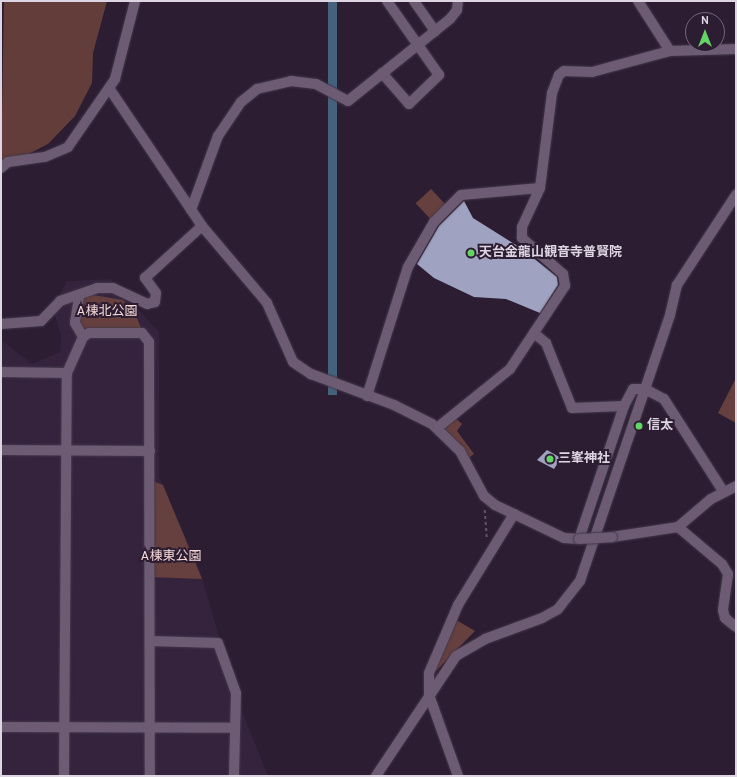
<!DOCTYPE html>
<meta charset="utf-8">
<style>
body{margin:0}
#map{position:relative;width:737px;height:777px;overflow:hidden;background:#2c1d32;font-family:Overpass,"Noto Sans JP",sans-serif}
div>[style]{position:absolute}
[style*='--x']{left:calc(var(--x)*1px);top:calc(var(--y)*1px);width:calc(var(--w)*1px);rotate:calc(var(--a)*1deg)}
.built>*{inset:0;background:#35233e}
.green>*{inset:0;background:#66403e;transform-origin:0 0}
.forest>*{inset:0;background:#633d3a}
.water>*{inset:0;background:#45627d;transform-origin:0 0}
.building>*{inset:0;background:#9fa2c0}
.path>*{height:1.5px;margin-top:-0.75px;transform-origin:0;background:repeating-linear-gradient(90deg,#625568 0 3px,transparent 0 6px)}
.roads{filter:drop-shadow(0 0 1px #44384a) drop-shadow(0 0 1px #44384a)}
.minor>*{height:10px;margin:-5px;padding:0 5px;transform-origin:5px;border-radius:5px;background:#6c5b73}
.bridges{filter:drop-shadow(0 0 1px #44384a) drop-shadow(0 0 1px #44384a)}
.minor-bridge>*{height:10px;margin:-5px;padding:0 5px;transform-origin:5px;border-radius:5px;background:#6c5b73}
.dots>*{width:11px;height:11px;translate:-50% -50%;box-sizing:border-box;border:2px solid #2c1d32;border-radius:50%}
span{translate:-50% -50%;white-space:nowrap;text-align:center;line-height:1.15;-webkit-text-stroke:4px #2c1d32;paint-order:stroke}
.poi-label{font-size:13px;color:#ded5e3;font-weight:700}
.left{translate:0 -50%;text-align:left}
.park-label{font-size:13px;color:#f7d9d6}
.frame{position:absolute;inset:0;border:2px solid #ded5e3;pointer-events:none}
.north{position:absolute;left:685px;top:12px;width:40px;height:40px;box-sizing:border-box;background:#2c1d32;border:1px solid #736779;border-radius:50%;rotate:0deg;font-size:11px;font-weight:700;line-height:16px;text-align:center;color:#ded5e3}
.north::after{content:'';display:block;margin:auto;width:14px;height:18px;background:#65d467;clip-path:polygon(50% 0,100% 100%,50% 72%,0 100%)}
</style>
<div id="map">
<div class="built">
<i style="clip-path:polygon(110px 279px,159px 332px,159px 477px,199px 568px,238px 701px,268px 776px,1px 776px,1px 340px,32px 364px,60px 352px,61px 336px,53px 308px,67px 281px)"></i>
</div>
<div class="green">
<i style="left:431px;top:189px;width:25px;height:21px;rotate:47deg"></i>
<i style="clip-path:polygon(87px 294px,123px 300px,135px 313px,141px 328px,82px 328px,77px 322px,78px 303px)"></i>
<i style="clip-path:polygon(736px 378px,736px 423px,718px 413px)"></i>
<i style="clip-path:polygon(452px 415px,462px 424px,457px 431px,474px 454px,465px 461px,437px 428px)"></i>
<i style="clip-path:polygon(150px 480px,163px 485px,202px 579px,150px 577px)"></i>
<i style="clip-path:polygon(453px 618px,475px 631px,436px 671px,433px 665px)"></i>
</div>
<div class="forest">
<i style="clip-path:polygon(4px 1px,107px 1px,93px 53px,92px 83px,75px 116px,48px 144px,1px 168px)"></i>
</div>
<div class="water">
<i style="left:328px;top:1px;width:9px;height:394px"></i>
</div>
<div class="building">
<i style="clip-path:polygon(464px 201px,473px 218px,521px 248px,557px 277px,558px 285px,540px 313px,506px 299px,474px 297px,434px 278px,417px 264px,439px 226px)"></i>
<i style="clip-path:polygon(547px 450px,561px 458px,554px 469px,537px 460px)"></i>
</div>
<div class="path">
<i style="--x:485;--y:510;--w:30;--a:86"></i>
</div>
<div class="roads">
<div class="minor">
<i style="--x:414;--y:1;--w:37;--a:55"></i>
<i style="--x:638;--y:1;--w:59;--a:57.4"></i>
<i style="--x:382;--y:73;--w:41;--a:48.9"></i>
<i style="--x:409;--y:104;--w:42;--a:-44"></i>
<i style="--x:439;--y:75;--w:90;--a:-125.1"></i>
<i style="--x:109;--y:88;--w:166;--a:56"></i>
<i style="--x:202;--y:226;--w:101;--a:49.8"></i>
<i style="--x:267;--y:303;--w:64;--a:66.2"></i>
<i style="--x:293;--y:362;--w:22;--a:34"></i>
<i style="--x:311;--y:374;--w:89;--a:20.5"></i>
<i style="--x:394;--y:405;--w:42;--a:26.6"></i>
<i style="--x:432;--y:424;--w:39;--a:44"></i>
<i style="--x:460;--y:451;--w:51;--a:61.9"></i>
<i style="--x:484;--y:496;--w:14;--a:39"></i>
<i style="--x:495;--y:505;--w:76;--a:25.6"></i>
<i style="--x:564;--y:538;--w:15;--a:4"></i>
<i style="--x:579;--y:539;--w:140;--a:-71.3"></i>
<i style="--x:624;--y:406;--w:19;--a:-62"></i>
<i style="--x:633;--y:389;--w:12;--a:0"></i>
<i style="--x:645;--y:389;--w:21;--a:28"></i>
<i style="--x:664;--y:399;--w:109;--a:57.3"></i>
<i style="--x:1;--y:168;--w:9;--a:-41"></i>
<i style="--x:8;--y:162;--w:37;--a:-8"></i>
<i style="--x:45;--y:157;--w:25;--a:-23"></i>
<i style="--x:68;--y:147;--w:83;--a:-55.3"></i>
<i style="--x:115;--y:79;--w:81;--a:-75.6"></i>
<i style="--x:191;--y:210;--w:79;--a:-70"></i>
<i style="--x:218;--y:136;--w:41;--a:-55.9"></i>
<i style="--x:241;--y:102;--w:21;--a:-39"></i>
<i style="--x:257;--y:89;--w:35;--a:-13"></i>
<i style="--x:291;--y:81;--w:25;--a:7"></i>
<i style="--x:316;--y:84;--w:36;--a:28"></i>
<i style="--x:348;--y:101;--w:131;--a:-38.8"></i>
<i style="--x:450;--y:19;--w:11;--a:-52"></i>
<i style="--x:457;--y:10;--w:9;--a:-84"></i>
<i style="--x:79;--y:297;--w:26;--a:99"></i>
<i style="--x:75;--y:323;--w:16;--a:60"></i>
<i style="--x:1;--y:324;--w:40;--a:-4.3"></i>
<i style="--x:41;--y:321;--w:28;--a:-46"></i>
<i style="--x:60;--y:301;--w:39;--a:-19"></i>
<i style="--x:97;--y:288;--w:16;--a:0"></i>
<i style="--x:113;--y:288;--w:38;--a:25"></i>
<i style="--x:147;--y:304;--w:8;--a:-14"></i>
<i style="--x:155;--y:302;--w:9;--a:-84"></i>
<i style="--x:156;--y:293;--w:19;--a:-126"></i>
<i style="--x:145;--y:278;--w:77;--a:-42.4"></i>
<i style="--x:534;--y:333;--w:16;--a:40"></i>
<i style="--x:546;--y:343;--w:70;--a:68.2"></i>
<i style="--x:572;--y:408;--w:52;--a:-2.2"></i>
<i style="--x:1;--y:372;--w:66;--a:0.9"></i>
<i style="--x:367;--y:396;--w:135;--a:-72.4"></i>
<i style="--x:408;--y:267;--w:52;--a:-60"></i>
<i style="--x:434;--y:222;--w:38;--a:-45"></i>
<i style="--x:461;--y:195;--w:79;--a:-5.1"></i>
<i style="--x:437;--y:428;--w:94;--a:-38.9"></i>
<i style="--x:510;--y:369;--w:100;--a:-56.5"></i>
<i style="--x:565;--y:286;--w:12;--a:-99"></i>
<i style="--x:563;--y:274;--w:55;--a:-138.7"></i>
<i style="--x:522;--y:238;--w:11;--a:-90"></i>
<i style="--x:522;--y:227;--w:43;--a:-65.2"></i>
<i style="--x:540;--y:188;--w:96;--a:-82.8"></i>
<i style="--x:552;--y:93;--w:19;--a:-69"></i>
<i style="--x:559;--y:75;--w:6;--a:-39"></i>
<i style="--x:564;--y:71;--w:28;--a:2"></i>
<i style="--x:592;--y:72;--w:81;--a:-15.1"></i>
<i style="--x:670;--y:51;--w:66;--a:-1.7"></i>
<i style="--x:1;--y:450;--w:149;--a:0.4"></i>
<i style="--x:678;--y:527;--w:57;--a:40.1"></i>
<i style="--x:722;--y:564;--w:12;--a:59"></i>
<i style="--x:728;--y:574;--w:36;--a:98"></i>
<i style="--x:723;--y:610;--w:8;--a:76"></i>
<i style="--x:725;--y:618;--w:14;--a:39"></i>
<i style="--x:612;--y:537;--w:67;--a:-8.6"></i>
<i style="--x:678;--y:527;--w:43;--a:-40.3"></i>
<i style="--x:711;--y:499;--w:28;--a:-27"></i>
<i style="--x:150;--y:641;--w:68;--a:1.7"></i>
<i style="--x:218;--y:643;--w:53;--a:70.2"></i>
<i style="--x:236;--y:693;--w:83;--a:91.4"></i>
<i style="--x:1;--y:727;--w:232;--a:0.2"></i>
<i style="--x:64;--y:776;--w:403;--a:-89.6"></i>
<i style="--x:67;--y:373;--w:39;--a:-66"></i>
<i style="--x:83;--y:337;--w:7;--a:-34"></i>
<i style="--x:89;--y:333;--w:53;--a:0"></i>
<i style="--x:142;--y:333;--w:11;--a:52"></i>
<i style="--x:149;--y:342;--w:434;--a:89.9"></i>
<i style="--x:376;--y:776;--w:144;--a:-56.3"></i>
<i style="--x:456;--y:656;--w:34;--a:-30"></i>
<i style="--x:485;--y:639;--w:61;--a:-20.2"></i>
<i style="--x:542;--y:618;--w:18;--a:-29"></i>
<i style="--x:558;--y:609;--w:36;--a:-52"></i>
<i style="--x:580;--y:581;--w:281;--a:-71.3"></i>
<i style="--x:670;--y:315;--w:31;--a:-77"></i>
<i style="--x:677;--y:285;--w:108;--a:-56.8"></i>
<i style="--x:458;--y:776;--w:86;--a:-109.7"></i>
<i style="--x:429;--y:695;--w:22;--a:-90"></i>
<i style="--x:429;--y:673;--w:74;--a:-66.9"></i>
<i style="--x:458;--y:605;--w:107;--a:-58.4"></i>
</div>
</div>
<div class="bridges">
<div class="minor-bridge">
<i style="--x:579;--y:539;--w:33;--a:-3"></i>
</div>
</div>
<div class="dots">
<i style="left:471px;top:253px;background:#65d467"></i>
<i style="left:639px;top:426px;background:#65d467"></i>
<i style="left:550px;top:459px;background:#65d467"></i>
</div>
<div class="poi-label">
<span class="left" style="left:479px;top:253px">天台金龍山観音寺普賢院</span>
<span class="left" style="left:647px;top:426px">信太</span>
<span class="left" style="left:558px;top:459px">三峯神社</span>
</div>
<div class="park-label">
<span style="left:107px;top:312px">A棟北公園</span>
<span style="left:171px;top:557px">A棟東公園</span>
</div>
<div class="frame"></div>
<div class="north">N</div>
</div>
